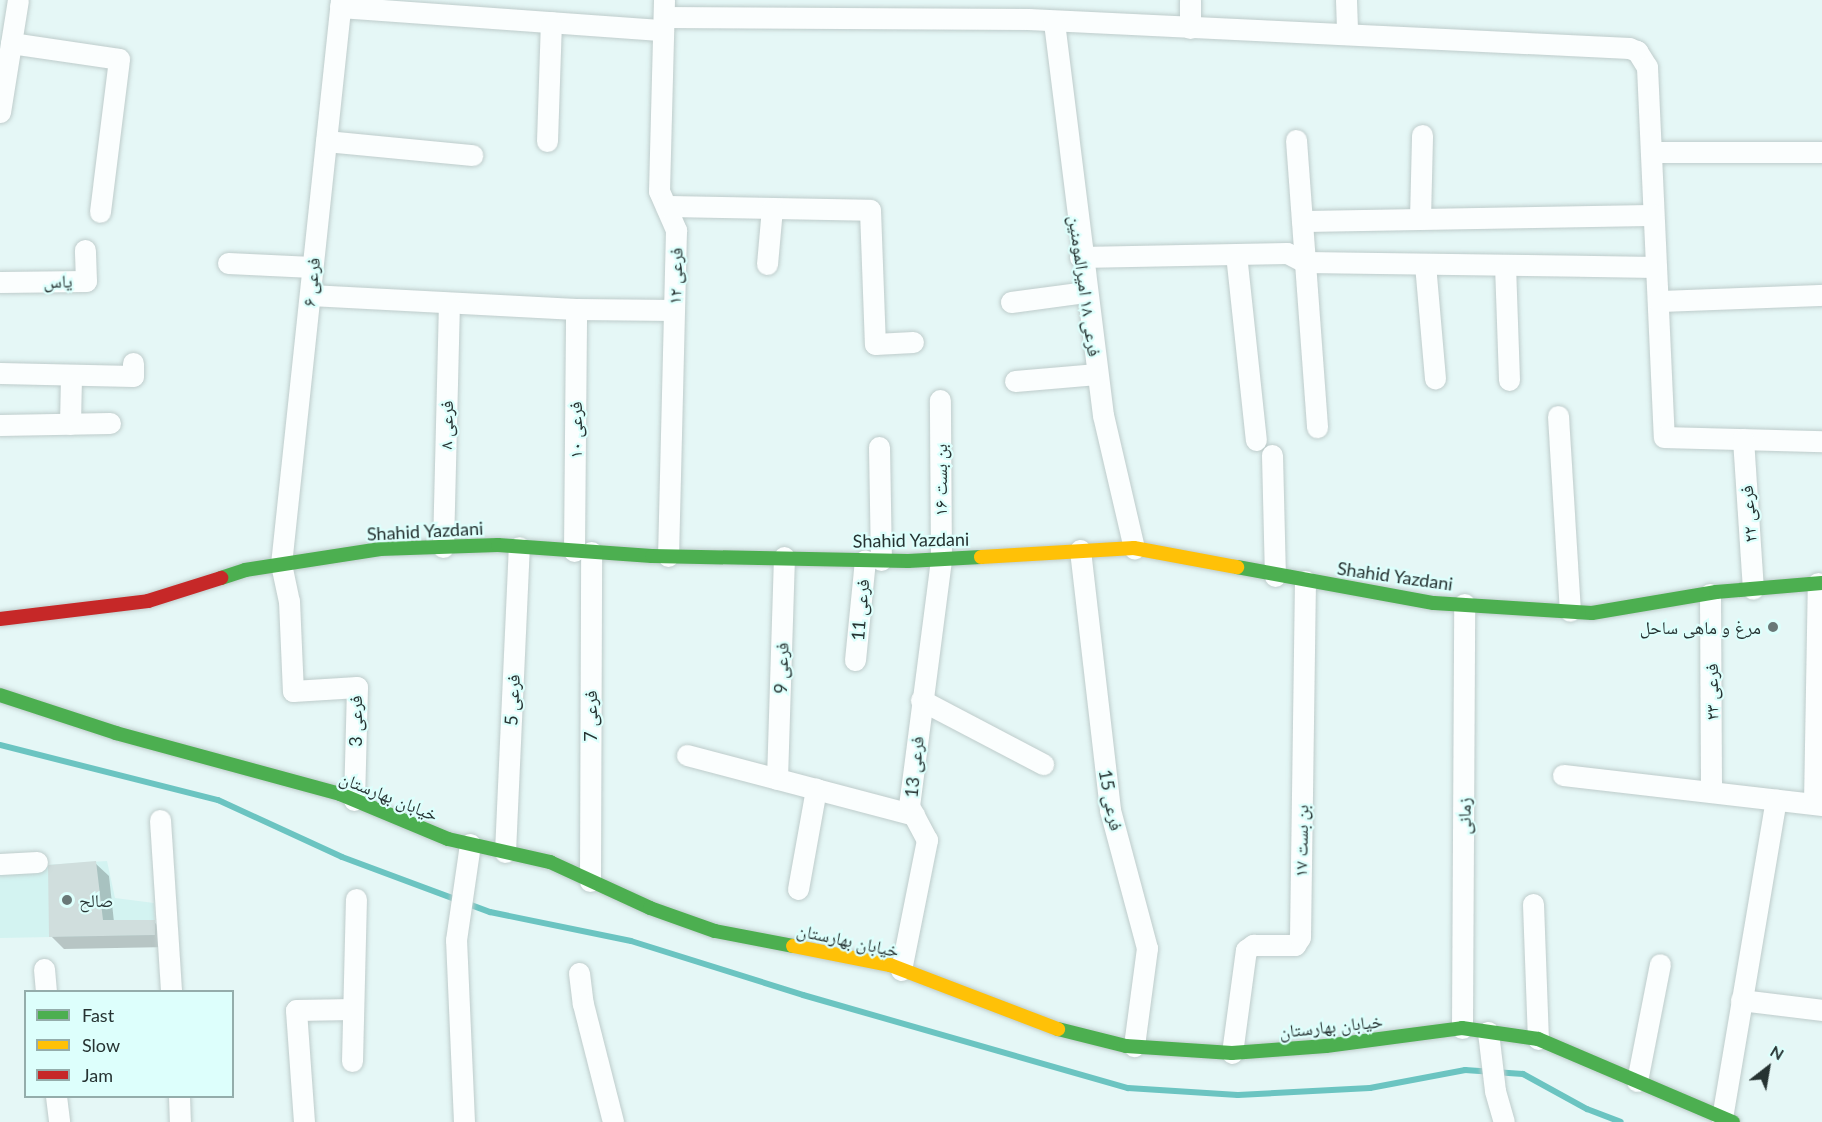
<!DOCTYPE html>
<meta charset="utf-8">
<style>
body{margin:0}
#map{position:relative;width:1822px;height:1122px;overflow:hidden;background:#e5f7f6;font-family:Lato,"Noto Naskh Arabic",sans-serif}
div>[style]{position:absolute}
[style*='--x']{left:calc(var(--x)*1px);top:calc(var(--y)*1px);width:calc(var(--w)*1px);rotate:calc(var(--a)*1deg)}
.built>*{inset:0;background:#d3f3f1}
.shadow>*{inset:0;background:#0003}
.stream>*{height:6px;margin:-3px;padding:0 3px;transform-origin:3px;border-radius:3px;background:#6bc4c1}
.building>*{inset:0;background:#d0dedd}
.roads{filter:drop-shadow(0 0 2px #becccb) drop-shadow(0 0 2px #becccb)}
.street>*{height:21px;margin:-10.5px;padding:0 10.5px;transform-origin:10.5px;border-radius:10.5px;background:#fbfefe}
.fast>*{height:14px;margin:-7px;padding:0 7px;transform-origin:7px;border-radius:7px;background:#4caf50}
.slow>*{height:14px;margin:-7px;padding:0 7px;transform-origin:7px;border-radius:7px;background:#ffc107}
.jam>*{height:14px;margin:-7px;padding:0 7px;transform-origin:7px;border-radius:7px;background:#c62828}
.dots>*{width:16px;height:16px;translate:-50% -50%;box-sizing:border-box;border:3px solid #ddfffc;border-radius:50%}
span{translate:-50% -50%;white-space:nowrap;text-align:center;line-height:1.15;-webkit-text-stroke:4.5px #ddfffc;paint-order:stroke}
.street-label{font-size:18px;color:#263332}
.poi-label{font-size:18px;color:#263332}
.right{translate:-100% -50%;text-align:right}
.left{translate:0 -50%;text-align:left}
.legend{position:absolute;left:24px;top:990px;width:210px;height:108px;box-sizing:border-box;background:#ddfffc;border:2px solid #94adab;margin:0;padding:8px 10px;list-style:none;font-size:18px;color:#263332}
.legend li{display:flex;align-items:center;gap:12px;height:30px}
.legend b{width:30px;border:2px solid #94adab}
.north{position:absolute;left:1738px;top:1038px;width:60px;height:60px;-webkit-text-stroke:4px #ddfffc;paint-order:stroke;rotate:31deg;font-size:16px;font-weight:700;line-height:24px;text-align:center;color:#263332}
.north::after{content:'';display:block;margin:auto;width:21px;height:27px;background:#263332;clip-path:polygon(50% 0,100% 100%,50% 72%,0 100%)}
</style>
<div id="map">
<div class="built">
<i style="clip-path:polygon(107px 861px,115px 898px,154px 903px,155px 935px,0 938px,0 868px)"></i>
</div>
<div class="shadow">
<i style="clip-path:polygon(95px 863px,109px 876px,114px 922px,154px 922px,168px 935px,168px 947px,64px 949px,51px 936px)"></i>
</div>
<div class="stream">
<i style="--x:0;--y:745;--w:225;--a:14.2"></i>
<i style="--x:218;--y:800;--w:136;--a:24.7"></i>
<i style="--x:342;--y:857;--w:158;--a:20.4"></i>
<i style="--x:490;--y:912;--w:144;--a:11.6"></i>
<i style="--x:631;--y:941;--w:180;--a:17.4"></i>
<i style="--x:803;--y:995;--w:338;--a:16"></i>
<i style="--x:1128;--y:1088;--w:110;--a:3.6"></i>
<i style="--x:1238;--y:1095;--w:132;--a:-3"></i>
<i style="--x:1370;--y:1088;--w:97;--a:-10.7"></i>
<i style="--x:1465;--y:1070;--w:58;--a:3.9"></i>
<i style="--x:1523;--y:1074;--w:73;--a:28.7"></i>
<i style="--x:1587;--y:1109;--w:36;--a:21"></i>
</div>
<div class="building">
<i style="clip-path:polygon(96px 861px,103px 920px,155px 920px,155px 935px,49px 937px,48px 865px)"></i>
</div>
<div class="roads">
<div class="street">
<i style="--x:341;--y:0;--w:567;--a:96.07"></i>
<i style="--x:281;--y:564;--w:38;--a:78"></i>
<i style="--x:289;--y:601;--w:90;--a:87.5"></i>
<i style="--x:293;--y:691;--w:64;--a:-3.6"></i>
<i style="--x:357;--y:687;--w:113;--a:91.5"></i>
<i style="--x:664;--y:0;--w:191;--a:91.5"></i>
<i style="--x:659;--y:191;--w:43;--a:66.4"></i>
<i style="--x:676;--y:230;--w:326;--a:91.4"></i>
<i style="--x:1190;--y:0;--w:28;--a:90"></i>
<i style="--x:1346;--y:0;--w:33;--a:88"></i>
<i style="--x:340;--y:7;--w:324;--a:4.1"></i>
<i style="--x:664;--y:17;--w:364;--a:0.3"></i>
<i style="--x:1028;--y:19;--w:602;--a:2.76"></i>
<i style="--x:1629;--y:48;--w:9;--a:21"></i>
<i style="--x:1637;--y:51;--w:19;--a:58"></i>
<i style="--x:1647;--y:67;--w:370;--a:87.4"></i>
<i style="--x:1664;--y:437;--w:158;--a:1.5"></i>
<i style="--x:1054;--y:22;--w:396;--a:82.9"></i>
<i style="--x:1103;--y:415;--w:137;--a:76.9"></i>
<i style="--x:11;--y:43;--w:109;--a:8.4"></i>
<i style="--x:119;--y:59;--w:154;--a:97.1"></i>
<i style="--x:0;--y:112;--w:113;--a:-80.9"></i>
<i style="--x:1296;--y:140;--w:288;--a:85.8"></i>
<i style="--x:326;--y:141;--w:147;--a:5.5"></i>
<i style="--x:547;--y:141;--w:119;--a:-88.1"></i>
<i style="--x:1652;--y:152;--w:170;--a:0"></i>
<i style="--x:666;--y:206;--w:204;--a:1.1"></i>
<i style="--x:870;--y:210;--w:134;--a:87.9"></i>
<i style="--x:875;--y:344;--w:38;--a:-3"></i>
<i style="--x:1420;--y:219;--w:84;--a:-88.6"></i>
<i style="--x:1302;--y:221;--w:351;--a:-1"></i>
<i style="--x:1236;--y:254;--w:187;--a:83.9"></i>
<i style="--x:1080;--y:257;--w:207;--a:-1.1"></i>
<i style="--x:1287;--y:253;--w:20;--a:27"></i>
<i style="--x:1305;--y:262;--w:350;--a:0.8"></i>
<i style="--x:228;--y:263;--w:84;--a:2.7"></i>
<i style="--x:767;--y:264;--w:56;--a:-84.9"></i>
<i style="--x:1425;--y:264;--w:115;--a:85"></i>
<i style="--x:1505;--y:265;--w:115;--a:88"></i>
<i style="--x:0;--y:282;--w:86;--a:-0.7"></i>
<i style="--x:86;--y:281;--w:31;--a:-92"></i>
<i style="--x:310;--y:295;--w:266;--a:3"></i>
<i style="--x:576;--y:309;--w:98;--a:0.6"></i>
<i style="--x:1658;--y:301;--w:164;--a:-2.1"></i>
<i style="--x:1011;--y:302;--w:76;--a:-7.6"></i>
<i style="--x:0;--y:373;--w:133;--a:1.3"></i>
<i style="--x:133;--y:376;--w:13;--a:-90"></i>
<i style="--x:1015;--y:381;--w:82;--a:-4.9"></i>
<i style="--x:1558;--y:416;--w:195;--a:86.5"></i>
<i style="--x:70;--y:424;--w:49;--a:-88.8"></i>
<i style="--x:0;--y:425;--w:110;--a:-1"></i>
<i style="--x:1743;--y:439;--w:150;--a:86.2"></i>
<i style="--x:879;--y:447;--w:113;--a:89"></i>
<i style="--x:1272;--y:455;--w:121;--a:88.6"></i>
<i style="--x:443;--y:547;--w:244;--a:-88.6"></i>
<i style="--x:1080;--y:550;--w:262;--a:83.4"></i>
<i style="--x:1110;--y:810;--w:143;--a:75"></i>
<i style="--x:1147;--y:948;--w:99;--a:97.6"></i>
<i style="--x:574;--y:551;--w:242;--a:-89.5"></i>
<i style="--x:1710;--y:594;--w:197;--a:89.7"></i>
<i style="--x:855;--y:660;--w:100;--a:-84.3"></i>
<i style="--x:921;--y:700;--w:138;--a:27.7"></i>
<i style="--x:687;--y:755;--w:235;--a:14.8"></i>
<i style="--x:1563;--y:775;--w:261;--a:6.6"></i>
<i style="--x:777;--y:779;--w:222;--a:-88.2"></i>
<i style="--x:1814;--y:803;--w:220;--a:-89"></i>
<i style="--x:160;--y:820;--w:172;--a:86.3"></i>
<i style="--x:505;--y:852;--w:305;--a:-87.4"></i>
<i style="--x:0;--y:864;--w:37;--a:-3"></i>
<i style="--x:590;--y:881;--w:329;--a:-89.8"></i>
<i style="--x:798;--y:889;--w:102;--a:-79.8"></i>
<i style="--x:1533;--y:904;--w:135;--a:87.9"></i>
<i style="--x:44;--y:969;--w:23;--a:85"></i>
<i style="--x:901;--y:970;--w:133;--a:-78.7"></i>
<i style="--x:927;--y:840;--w:38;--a:-118"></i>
<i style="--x:909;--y:806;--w:249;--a:-82.6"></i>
<i style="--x:941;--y:559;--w:159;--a:-90.4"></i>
<i style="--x:579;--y:973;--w:31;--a:83"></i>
<i style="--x:583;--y:1004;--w:122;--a:75.7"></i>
<i style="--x:1741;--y:1000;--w:82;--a:7"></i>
<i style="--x:1462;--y:1028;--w:424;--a:-89.7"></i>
<i style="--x:1488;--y:1032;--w:59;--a:83.2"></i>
<i style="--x:1495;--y:1091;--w:32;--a:74"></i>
<i style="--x:1232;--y:1053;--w:104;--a:-82.3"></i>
<i style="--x:1246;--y:950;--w:9;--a:-36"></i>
<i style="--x:1253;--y:945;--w:42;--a:0"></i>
<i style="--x:1295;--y:945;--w:9;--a:-58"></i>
<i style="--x:1300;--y:937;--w:356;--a:-89.2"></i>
<i style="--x:352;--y:1061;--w:162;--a:-88.6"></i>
<i style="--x:1637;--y:1081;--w:119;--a:-78.9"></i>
<i style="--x:56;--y:1096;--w:26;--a:83"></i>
<i style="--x:179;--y:1096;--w:26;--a:88"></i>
<i style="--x:1722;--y:1118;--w:323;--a:-80.4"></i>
<i style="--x:304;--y:1122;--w:112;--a:-94.1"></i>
<i style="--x:296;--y:1010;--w:57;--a:-1"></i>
<i style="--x:464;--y:1122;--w:182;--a:-92.5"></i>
<i style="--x:456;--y:940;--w:97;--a:-81.7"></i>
</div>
<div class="fast">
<i style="--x:1237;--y:567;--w:200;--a:10.4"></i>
<i style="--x:1434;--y:603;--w:158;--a:3.6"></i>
<i style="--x:1592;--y:613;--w:126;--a:-9.6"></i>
<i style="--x:1716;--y:592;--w:106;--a:-4.9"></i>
<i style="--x:221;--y:578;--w:25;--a:-18"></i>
<i style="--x:245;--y:570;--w:137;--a:-8.8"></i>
<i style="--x:380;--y:549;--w:118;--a:-1.9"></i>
<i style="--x:498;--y:545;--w:154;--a:4.1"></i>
<i style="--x:652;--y:556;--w:256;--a:1.1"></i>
<i style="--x:908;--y:561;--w:73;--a:-3.1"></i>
<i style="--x:0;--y:695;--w:122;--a:18.1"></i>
<i style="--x:116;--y:733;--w:232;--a:15.2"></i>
<i style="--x:340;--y:794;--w:117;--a:22.6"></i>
<i style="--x:448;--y:839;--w:105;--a:12.7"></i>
<i style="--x:550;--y:862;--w:110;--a:24.7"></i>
<i style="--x:650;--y:908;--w:69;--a:19.5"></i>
<i style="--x:715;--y:931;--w:79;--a:10.9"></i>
<i style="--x:1058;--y:1029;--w:70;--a:14"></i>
<i style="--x:1126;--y:1046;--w:106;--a:3.8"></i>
<i style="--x:1232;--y:1053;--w:94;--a:-4.3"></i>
<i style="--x:1326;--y:1046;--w:137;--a:-7.5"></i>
<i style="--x:1462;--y:1028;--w:77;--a:8.2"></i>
<i style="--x:1538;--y:1039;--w:212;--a:23.1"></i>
</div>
<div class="slow">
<i style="--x:981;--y:557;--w:153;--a:-3.4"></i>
<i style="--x:1134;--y:548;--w:105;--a:10.5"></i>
<i style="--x:793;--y:946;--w:99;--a:11.1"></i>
<i style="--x:890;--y:965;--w:180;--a:20.9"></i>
</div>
<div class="jam">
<i style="--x:0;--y:619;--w:149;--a:-6.9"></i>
<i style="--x:148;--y:601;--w:77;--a:-17.5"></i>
</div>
</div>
<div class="dots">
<i style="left:1773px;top:627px;background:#697877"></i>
<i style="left:67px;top:900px;background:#697877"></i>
</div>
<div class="street-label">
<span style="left:675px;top:276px;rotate:-88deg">فرعی ۱۲</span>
<span style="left:58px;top:281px;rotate:-1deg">یاس</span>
<span style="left:311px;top:282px;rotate:-84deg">فرعی ۶</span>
<span style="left:1085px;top:286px;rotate:82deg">فرعی ۱۸ امیرالمومنین</span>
<span style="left:446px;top:425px;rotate:-89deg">فرعی ۸</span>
<span style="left:575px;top:430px;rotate:-90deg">فرعی ۱۰</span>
<span style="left:940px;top:480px;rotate:-90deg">بن بست ۱۶</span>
<span style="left:1748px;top:514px;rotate:-94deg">فرعی ۲۲</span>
<span style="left:425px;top:531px;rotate:-3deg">Shahid Yazdani</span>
<span style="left:911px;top:540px;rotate:-1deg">Shahid Yazdani</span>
<span style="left:1395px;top:576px;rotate:8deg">Shahid Yazdani</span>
<span style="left:860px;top:610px;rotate:-85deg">فرعی 11</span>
<span style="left:781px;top:668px;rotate:-88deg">فرعی 9</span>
<span style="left:1711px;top:692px;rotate:-90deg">فرعی ۲۳</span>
<span style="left:512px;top:700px;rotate:-87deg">فرعی 5</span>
<span style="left:590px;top:716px;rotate:-90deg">فرعی 7</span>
<span style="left:355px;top:721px;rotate:-90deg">فرعی 3</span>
<span style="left:914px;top:767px;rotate:-84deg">فرعی 13</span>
<span style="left:389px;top:796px;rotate:22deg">خیابان بهارستان</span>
<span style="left:1111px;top:800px;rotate:79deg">فرعی 15</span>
<span style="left:1464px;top:816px;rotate:-90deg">زمانی</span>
<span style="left:1301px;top:841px;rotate:-89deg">بن بست ۱۷</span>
<span style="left:848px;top:940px;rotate:12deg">خیابان بهارستان</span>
<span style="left:1331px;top:1026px;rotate:-6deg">خیابان بهارستان</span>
</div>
<div class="poi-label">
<span class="right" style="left:1761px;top:627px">مرغ و ماهی ساحل</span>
<span class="left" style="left:79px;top:900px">صالح</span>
</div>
<ul class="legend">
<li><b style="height:8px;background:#4caf50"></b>Fast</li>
<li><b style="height:8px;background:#ffc107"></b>Slow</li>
<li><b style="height:8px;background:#c62828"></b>Jam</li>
</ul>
<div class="north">N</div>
</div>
